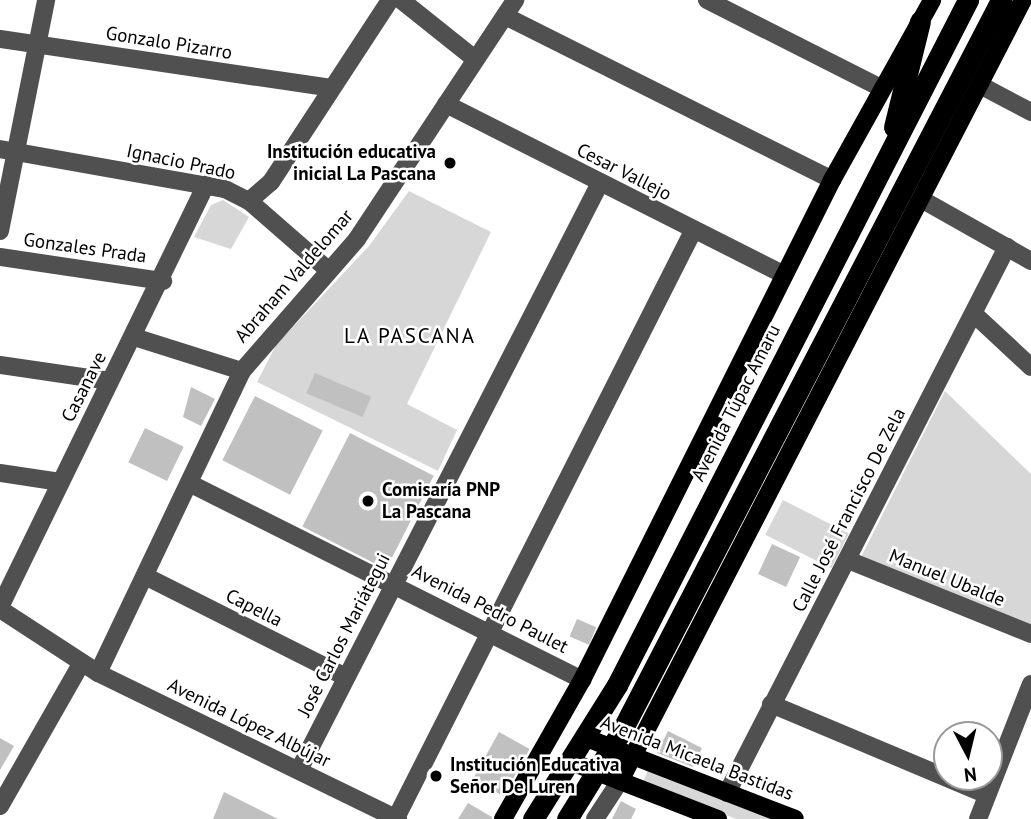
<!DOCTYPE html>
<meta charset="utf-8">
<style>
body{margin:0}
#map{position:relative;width:1031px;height:819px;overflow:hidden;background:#fff;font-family:"PT Sans",sans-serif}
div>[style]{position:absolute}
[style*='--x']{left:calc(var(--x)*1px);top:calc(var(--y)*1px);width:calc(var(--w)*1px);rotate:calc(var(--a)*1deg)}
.green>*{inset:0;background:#d7d7d7;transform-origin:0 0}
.building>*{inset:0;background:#c0c0c0;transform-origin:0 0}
.minor>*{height:18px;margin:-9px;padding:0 9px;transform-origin:9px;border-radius:9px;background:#505050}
.major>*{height:18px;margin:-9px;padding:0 9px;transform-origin:9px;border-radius:9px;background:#000}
.highway>*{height:21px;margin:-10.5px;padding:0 10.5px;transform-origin:10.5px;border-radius:10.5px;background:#000}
.dots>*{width:19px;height:19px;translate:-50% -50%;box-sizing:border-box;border:4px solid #fff;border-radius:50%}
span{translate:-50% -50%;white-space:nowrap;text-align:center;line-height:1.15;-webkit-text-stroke:5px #fff;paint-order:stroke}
.street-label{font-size:19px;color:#000}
.poi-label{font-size:19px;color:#000;font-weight:700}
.right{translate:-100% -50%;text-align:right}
.left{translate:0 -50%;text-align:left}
.neighbourhood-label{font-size:21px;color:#000;letter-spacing:2px}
.north{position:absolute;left:933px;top:721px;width:70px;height:70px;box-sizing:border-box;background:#fff;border:2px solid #999;border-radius:50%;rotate:173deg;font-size:19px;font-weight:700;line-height:28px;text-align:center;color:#000}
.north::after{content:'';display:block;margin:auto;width:24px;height:32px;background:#000;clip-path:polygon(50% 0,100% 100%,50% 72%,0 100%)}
</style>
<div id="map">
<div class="green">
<i style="clip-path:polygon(409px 191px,491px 232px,407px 404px,457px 430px,438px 471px,257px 382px,276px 345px,369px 246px)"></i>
<i style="clip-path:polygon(223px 200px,249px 217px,231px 249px,194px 237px,211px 205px)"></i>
<i style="clip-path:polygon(945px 391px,1031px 474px,1031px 626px,860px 559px)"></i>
<i style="left:783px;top:500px;width:74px;height:39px;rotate:27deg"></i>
<i style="clip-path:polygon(649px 768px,775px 819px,736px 819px,643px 782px)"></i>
</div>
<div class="building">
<i style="left:315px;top:373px;width:61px;height:22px;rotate:23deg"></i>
<i style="clip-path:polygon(191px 387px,215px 399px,201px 426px,183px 417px)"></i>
<i style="left:255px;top:396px;width:76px;height:72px;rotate:27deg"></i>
<i style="left:145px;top:428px;width:43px;height:38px;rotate:26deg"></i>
<i style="left:350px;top:433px;width:94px;height:105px;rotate:27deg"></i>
<i style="left:772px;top:544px;width:31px;height:33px;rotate:25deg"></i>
<i style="left:577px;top:619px;width:21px;height:19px;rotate:23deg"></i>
<i style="clip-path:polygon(668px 731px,702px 748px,693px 767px,657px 753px)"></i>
<i style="left:499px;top:732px;width:35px;height:54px;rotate:29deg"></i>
<i style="clip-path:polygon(0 738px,14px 746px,0 770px)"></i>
<i style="clip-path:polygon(224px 792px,278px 819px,213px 819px)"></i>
<i style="clip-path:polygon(621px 801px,636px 809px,631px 819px,612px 819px)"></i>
<i style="clip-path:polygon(468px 803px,492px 817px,492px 819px,458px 819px)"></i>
</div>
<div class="minor">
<i style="--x:401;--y:0;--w:95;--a:38.6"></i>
<i style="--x:707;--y:0;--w:195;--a:26.8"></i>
<i style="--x:505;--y:16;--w:366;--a:26.6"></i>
<i style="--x:0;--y:39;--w:335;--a:8.4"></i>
<i style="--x:980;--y:85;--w:58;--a:27.9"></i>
<i style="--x:446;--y:104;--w:379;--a:26.8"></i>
<i style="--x:0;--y:149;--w:229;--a:10.1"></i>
<i style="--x:225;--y:189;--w:27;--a:27"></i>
<i style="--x:249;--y:201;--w:103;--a:41.1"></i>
<i style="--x:921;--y:199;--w:126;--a:29.4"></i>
<i style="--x:249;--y:201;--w:29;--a:-41"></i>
<i style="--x:271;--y:182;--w:217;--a:-56.8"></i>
<i style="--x:0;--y:231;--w:236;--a:-78.7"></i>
<i style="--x:0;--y:257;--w:165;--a:8.4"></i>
<i style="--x:974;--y:314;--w:78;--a:42.9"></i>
<i style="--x:134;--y:337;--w:113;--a:17.5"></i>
<i style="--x:0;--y:365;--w:111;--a:8.3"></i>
<i style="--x:0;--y:473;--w:61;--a:8.5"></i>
<i style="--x:189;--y:483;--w:440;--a:26.6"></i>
<i style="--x:848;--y:560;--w:197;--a:22"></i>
<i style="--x:145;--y:576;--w:225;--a:26.7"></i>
<i style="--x:0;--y:607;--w:470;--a:-64"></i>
<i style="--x:0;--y:609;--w:117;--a:33.1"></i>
<i style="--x:98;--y:673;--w:334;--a:26"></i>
<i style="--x:98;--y:673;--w:335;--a:-64.5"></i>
<i style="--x:242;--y:371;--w:175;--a:-48.9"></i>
<i style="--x:357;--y:239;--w:287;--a:-56.5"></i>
<i style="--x:771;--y:704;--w:234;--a:22.8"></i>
<i style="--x:299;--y:770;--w:660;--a:-62.85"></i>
<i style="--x:727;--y:793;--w:614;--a:-62.85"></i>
<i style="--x:0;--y:806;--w:163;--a:-60.3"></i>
<i style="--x:396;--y:818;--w:658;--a:-63.16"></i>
<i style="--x:595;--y:819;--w:45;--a:-56.7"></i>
<i style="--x:978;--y:819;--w:145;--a:-68.6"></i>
</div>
<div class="major">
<i style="--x:584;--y:737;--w:226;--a:21.2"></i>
<i style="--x:569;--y:761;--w:160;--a:21.3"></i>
<i style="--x:620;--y:781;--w:879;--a:-62.71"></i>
<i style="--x:503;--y:819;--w:160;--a:-60.4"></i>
<i style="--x:582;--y:680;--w:559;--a:-63.43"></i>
<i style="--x:832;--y:180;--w:206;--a:-60.9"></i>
</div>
<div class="highway">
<i style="--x:894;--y:127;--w:109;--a:-76.2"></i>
<i style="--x:533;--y:819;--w:158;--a:-57.9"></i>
<i style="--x:617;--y:685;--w:770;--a:-62.87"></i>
<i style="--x:567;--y:819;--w:105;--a:-58.3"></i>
<i style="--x:622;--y:730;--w:823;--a:-62.56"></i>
</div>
<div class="dots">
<i style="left:450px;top:163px;background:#000"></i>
<i style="left:368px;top:501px;background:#000"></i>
<i style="left:436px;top:776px;background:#000"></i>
</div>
<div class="street-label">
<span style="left:169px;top:43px;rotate:9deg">Gonzalo Pizarro</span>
<span style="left:181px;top:162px;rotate:12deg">Ignacio Prado</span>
<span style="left:624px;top:172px;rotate:27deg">Cesar Vallejo</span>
<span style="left:85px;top:248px;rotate:8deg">Gonzales Prada</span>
<span style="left:294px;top:276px;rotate:-49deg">Abraham Valdelomar</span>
<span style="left:84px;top:387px;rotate:-63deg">Casanave</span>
<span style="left:736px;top:403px;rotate:-63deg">Avenida Túpac Amaru</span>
<span style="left:849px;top:510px;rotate:-63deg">Calle José Francisco De Zela</span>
<span style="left:947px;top:578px;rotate:22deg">Manuel Ubalde</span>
<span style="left:254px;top:608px;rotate:27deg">Capella</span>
<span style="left:490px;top:609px;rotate:27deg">Avenida Pedro Paulet</span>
<span style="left:344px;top:635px;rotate:-63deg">José Carlos Mariátegui</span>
<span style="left:249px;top:723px;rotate:26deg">Avenida López Albújar</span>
<span style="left:697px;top:758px;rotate:21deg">Avenida Micaela Bastidas</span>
</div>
<div class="poi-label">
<span class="right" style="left:436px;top:163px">Institución educativa<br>inicial La Pascana</span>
<span class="left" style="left:382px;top:501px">Comisaría PNP<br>La Pascana</span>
<span class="left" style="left:450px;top:776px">Institución Educativa<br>Señor De Luren</span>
</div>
<div class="neighbourhood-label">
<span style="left:410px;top:336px">LA PASCANA</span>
</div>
<div class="north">N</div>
</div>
